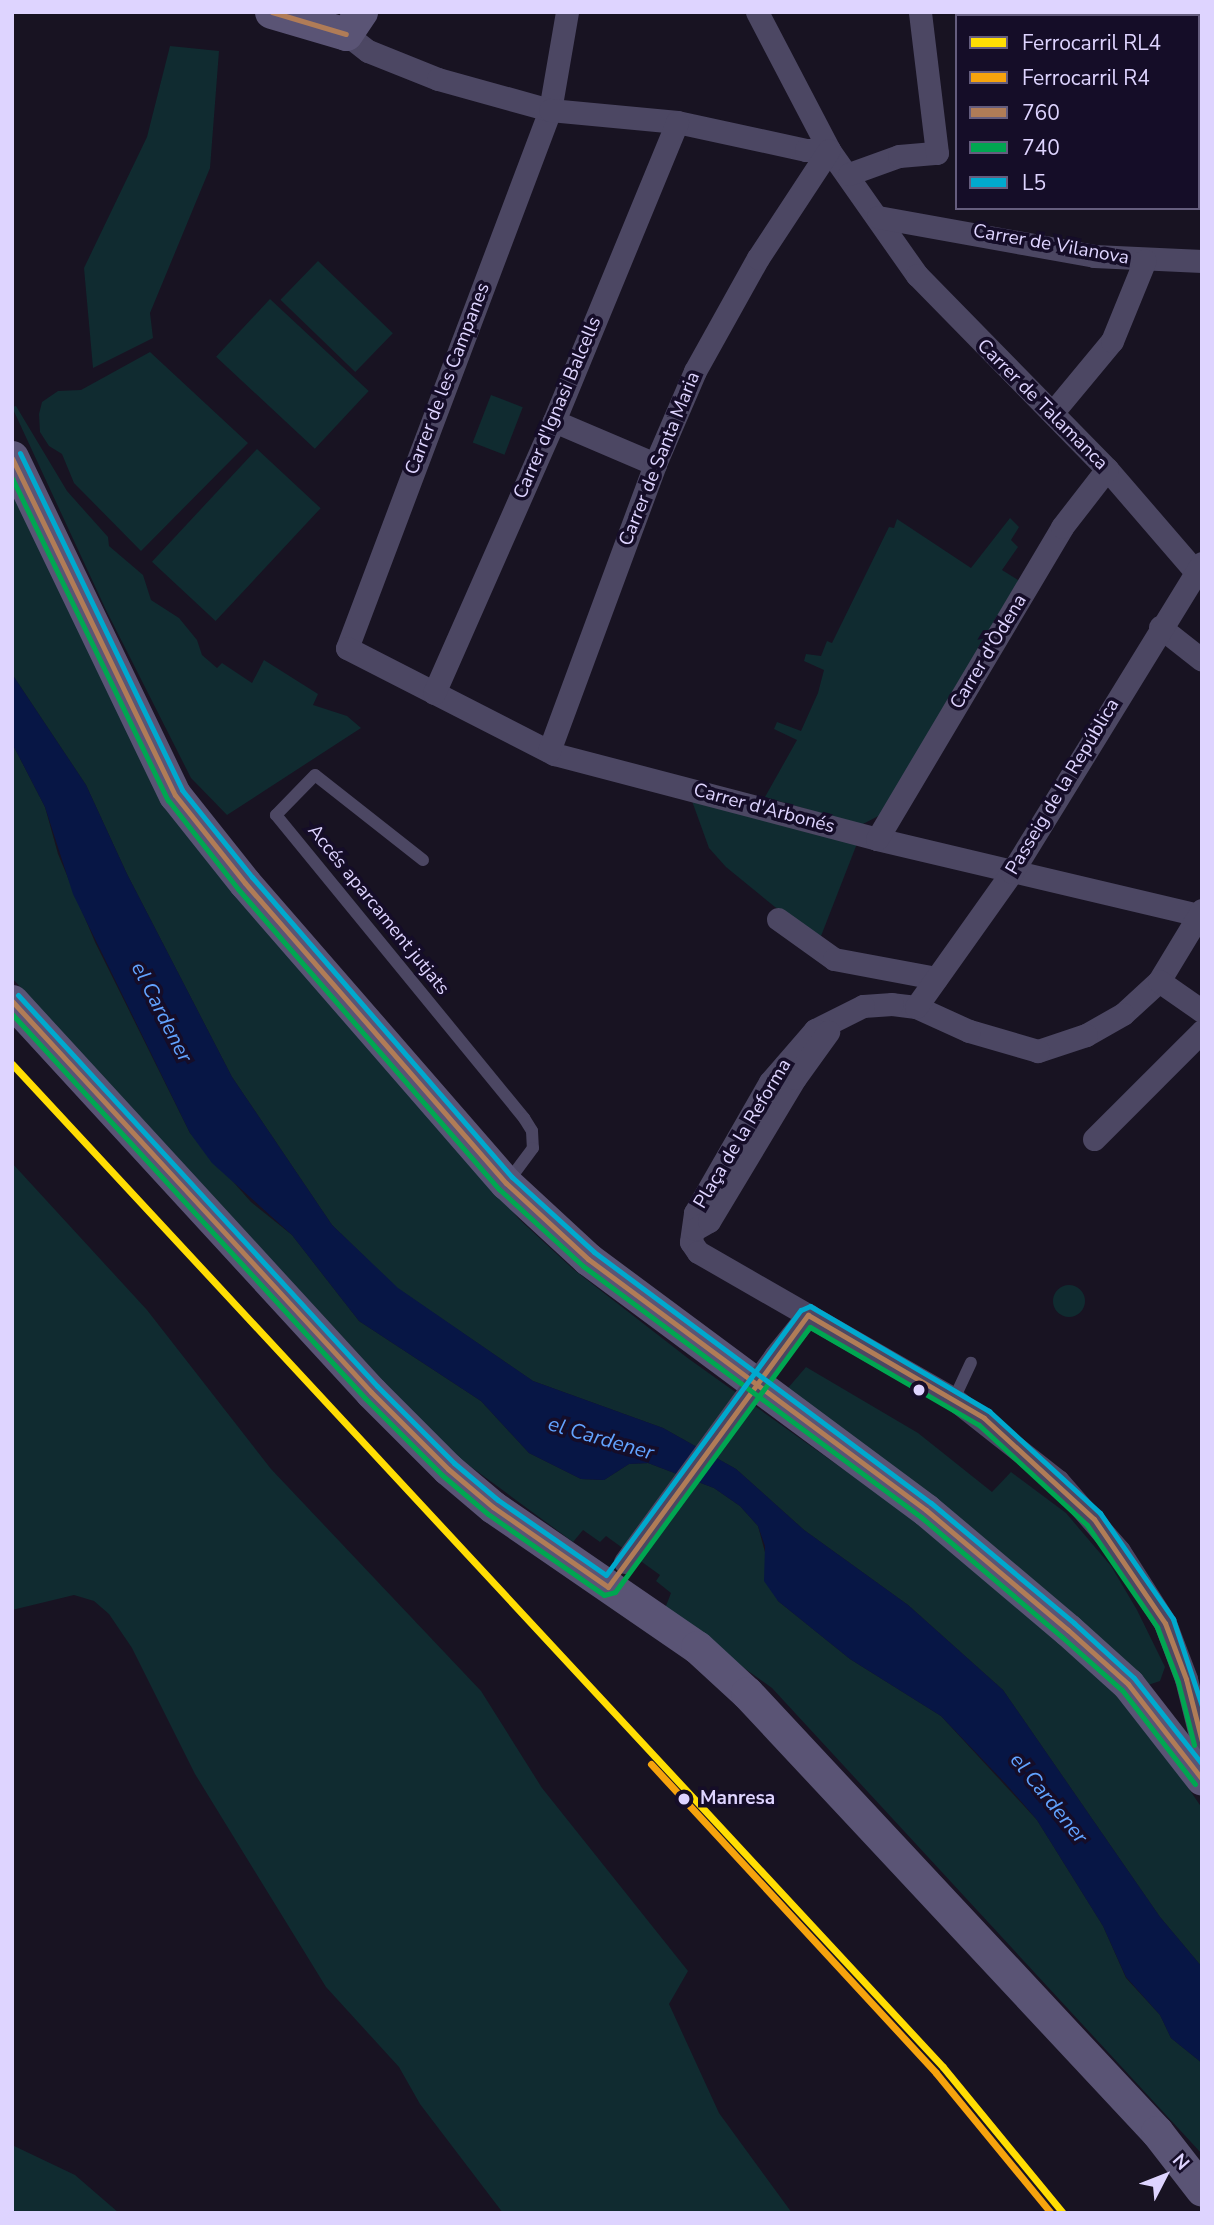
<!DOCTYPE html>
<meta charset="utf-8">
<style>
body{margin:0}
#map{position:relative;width:1214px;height:2225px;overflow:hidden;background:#181322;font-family:"Nunito Sans",sans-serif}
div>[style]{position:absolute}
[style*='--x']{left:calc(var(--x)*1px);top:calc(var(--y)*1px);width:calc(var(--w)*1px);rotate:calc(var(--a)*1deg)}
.green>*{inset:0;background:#102b30;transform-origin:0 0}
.round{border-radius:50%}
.water>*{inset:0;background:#071645}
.lane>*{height:12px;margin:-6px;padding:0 6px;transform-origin:6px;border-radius:6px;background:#4c4763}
.street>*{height:23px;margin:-11.5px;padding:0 11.5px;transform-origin:11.5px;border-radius:11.5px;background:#4c4763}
.secondary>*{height:33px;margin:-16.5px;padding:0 16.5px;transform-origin:16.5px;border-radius:16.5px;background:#5a5475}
.street-bridge>*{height:23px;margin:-11.5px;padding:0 11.5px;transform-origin:11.5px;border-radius:11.5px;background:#4c4763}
.bus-1>*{height:5px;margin:-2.5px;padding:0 2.5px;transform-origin:2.5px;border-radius:2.5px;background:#b07c57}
.bus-2>*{height:5px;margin:-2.5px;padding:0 2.5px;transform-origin:2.5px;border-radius:2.5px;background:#00a651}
.bus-3>*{height:5px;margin:-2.5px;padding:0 2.5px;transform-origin:2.5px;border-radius:2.5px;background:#00a9ce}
.rail-1>*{height:7px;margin:-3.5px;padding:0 3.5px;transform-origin:3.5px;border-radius:3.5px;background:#ffde03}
.rail-2>*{height:7px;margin:-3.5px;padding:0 3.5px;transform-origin:3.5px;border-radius:3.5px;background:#f6a30d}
.dots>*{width:19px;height:19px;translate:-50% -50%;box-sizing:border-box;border:4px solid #150d28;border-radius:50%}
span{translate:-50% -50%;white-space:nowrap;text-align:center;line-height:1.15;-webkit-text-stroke:7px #150d28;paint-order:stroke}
.street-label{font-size:19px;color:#ded4ff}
.stop-label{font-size:19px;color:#ded4ff;font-weight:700}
.left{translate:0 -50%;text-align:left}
.water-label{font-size:21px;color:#62a3ff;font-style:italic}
.frame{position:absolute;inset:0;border:14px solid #ded4ff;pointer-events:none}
.legend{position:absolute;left:955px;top:14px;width:245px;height:196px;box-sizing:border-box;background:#150d28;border:2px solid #655d7e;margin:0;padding:9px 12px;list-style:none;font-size:21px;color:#ded4ff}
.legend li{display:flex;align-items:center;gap:14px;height:35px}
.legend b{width:35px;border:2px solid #655d7e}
.north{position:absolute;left:1130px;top:2141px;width:70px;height:70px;-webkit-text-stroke:5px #150d28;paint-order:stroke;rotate:48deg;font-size:19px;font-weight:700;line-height:28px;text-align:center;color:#ded4ff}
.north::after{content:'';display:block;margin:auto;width:24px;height:32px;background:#ded4ff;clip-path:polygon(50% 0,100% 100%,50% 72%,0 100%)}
</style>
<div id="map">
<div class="green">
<i style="clip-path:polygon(170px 46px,219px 51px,210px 168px,150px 313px,153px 338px,93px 368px,84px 268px,147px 137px)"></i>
<i style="left:318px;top:261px;width:104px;height:54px;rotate:44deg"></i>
<i style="left:270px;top:299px;width:135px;height:79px;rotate:43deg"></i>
<i style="clip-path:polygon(150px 352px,248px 443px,141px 551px,74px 483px,62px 454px,49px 446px,40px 432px,39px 414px,42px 402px,58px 391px,81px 390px)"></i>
<i style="left:491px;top:395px;width:34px;height:51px;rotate:21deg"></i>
<i style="clip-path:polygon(16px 406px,67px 491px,108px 537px,109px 546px,143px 575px,151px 600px,179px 618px,197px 640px,202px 655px,217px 668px,222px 663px,252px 683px,264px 660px,318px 694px,313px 705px,347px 716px,361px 728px,227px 815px,191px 778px,106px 610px,12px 407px)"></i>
<i style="left:257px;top:449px;width:87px;height:154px;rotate:43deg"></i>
<i style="clip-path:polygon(12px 490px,108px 687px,360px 1039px,519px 1219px,573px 1269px,689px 1359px,920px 1524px,1130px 1703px,1202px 1808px,1202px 1967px,1160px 1917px,1003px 1690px,908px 1605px,804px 1530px,736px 1469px,663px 1428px,533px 1381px,397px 1288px,332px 1225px,232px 1077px,127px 874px,86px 785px,12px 674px)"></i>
<i style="clip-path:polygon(1010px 518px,1019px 527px,1011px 540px,1018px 547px,1002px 570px,1021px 582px,890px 810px,861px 825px,765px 797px,797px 740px,774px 729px,777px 722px,801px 731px,818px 693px,824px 670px,804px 661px,806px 654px,821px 656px,827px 641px,832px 643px,889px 527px,894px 528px,897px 519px,971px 568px)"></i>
<i style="clip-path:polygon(12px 743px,45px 807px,58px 854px,95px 942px,190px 1133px,251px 1202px,292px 1235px,359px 1321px,481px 1401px,529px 1453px,581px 1479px,604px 1480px,629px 1464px,648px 1463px,714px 1488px,740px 1506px,758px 1526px,778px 1601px,850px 1659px,941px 1716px,1037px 1820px,1103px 1926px,1126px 1978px,1160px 2015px,1171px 2038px,1202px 2063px,1202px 2154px,772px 1688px,664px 1611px,671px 1593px,656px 1581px,660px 1575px,606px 1536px,600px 1542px,583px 1530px,573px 1542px,444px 1447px,12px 978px)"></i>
<i style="clip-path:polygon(692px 801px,858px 841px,821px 936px,775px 907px,726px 867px,709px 848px)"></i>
<i style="clip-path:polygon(12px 1163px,147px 1310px,271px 1469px,481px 1691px,542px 1788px,688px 1971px,669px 2004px,719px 2113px,792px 2213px,503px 2213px,420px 2104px,399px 2067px,326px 1987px,195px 1774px,132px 1648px,109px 1614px,94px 1601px,74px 1595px,12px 1610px)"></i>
<i class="round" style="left:1053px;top:1285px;width:32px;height:32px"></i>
<i style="clip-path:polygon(806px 1367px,918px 1433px,992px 1492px,1011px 1472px,1066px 1513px,1111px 1566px,1137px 1610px,1165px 1667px,1160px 1681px,1148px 1685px,782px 1395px)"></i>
<i style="clip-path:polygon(12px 2145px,75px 2175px,119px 2213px,12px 2213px)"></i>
</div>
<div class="water">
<i style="clip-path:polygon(12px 674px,86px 785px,127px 874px,232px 1077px,332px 1225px,398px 1288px,533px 1381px,663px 1428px,736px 1469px,804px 1530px,908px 1605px,1003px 1690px,1160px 1917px,1202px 1967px,1202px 2063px,1171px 2038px,1160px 2015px,1126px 1977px,1103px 1926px,1037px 1820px,1006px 1784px,941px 1716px,850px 1659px,778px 1601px,764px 1581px,765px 1546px,758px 1526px,740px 1506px,714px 1488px,648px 1463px,629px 1464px,604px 1480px,581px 1479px,529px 1453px,481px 1401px,359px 1321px,292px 1235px,212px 1163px,190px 1133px,73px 894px,45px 807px,12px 743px)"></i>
</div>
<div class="lane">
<i style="--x:423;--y:860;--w:137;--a:-141.8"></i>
<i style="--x:315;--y:775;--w:56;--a:134.3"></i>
<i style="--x:276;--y:815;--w:392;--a:50.7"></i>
<i style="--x:524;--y:1118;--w:15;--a:58"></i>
<i style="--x:532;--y:1131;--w:17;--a:87"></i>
<i style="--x:533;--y:1148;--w:44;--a:126.6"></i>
<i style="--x:954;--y:1399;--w:40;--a:-65"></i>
</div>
<div class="street">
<i style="--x:567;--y:12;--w:99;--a:99.8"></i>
<i style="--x:550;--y:110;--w:575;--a:110.67"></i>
<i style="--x:347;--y:648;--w:233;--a:27.1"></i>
<i style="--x:554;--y:754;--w:334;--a:14.7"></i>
<i style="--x:877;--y:839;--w:331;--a:13.3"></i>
<i style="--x:757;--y:12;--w:156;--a:62.4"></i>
<i style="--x:829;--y:150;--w:153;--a:54.9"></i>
<i style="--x:917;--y:275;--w:272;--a:45.6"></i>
<i style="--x:1107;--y:469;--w:136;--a:49.2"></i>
<i style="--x:346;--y:34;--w:28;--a:38"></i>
<i style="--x:368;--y:51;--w:75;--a:21.8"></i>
<i style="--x:438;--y:79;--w:116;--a:15.5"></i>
<i style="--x:550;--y:110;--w:128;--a:5.4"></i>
<i style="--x:677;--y:122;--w:132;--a:12.2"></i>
<i style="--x:806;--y:150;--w:23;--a:0"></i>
<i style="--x:1198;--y:124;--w:4;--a:0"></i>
<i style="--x:849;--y:174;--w:53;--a:-19.8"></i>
<i style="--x:899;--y:156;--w:38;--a:-5"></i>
<i style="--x:937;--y:153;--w:142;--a:-96.9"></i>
<i style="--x:878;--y:217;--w:219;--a:10.2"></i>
<i style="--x:1094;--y:256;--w:108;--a:2.7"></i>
<i style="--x:1053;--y:412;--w:92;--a:-50.3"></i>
<i style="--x:1112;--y:341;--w:87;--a:-67.8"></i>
<i style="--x:554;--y:421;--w:110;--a:23.1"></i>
<i style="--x:1160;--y:627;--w:53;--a:38.2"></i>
<i style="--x:434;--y:693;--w:297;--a:-66.2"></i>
<i style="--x:554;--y:421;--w:323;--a:-67.6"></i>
<i style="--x:549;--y:751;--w:306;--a:-69.7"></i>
<i style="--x:655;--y:464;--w:101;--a:-66.7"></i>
<i style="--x:695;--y:371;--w:129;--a:-60.9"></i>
<i style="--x:758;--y:258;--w:129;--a:-56.7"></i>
<i style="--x:877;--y:839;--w:363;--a:-59.3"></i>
<i style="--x:1062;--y:527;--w:73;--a:-52.2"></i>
<i style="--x:1202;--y:910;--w:83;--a:121.2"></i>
<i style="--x:1159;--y:981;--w:49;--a:137.5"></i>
<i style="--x:1123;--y:1014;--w:43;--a:150.4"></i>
<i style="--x:1086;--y:1035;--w:51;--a:161.6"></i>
<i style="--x:1038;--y:1051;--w:72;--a:-163.8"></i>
<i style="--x:969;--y:1031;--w:58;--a:-155.6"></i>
<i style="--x:916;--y:1007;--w:24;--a:-173"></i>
<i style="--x:892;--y:1004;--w:29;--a:176"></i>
<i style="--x:863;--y:1006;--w:54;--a:153.4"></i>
<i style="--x:815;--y:1030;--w:69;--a:130.9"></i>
<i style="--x:770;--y:1082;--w:151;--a:119.8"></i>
<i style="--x:695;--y:1213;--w:29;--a:98"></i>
<i style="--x:691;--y:1242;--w:12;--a:55"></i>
<i style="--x:698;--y:1252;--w:295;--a:29.9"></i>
<i style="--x:954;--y:1399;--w:132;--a:38.3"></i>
<i style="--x:1058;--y:1481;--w:93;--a:48.9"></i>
<i style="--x:1119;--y:1551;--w:85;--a:57.4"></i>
<i style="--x:1165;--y:1623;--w:60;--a:69.4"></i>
<i style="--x:1186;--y:1679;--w:66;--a:76"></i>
<i style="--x:778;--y:919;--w:69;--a:35.5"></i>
<i style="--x:834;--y:959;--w:104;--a:10.6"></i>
<i style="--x:1159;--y:981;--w:52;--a:34.9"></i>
<i style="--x:916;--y:1007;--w:166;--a:-54.6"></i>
<i style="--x:1012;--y:872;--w:363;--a:-58.4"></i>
<i style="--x:1094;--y:1139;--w:153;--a:-45"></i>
<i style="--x:695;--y:1229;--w:16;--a:-30"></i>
<i style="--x:709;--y:1221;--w:167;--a:-59"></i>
<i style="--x:795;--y:1078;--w:57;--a:-54.3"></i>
<i style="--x:775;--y:1356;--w:53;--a:-51.2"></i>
</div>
<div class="secondary">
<i style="--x:271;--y:12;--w:78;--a:16.3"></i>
<i style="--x:346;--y:34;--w:27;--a:-56"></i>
<i style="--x:12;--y:457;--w:375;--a:64.3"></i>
<i style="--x:175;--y:795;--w:112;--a:51.5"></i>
<i style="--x:245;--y:883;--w:398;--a:49"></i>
<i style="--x:506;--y:1183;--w:112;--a:42.8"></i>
<i style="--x:588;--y:1259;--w:421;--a:36.6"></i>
<i style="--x:926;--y:1510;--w:186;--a:40.2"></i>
<i style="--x:1068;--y:1630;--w:81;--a:42"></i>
<i style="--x:1128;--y:1684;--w:120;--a:52.1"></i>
<i style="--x:12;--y:1001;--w:531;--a:47.44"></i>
<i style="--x:371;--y:1392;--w:109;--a:45"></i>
<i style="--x:448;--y:1469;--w:59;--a:40.2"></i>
<i style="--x:493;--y:1507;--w:247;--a:34.5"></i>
<i style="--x:697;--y:1647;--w:68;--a:42.6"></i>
<i style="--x:747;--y:1693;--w:601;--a:46.96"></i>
<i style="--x:1157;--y:2132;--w:73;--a:52.2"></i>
</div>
<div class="street-bridge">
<i style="--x:625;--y:1562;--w:255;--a:-53.9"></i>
</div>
<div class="bus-1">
<i style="--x:272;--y:12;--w:77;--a:16.6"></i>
<i style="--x:12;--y:458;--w:374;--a:64.2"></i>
<i style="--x:175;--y:795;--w:112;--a:51.5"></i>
<i style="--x:245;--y:883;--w:398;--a:49"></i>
<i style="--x:506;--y:1183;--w:112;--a:42.8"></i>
<i style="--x:588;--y:1259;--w:421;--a:36.6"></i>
<i style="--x:926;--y:1510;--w:186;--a:40.2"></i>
<i style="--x:1068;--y:1630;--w:81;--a:42"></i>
<i style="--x:1128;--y:1684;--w:120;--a:52.1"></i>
<i style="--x:12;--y:1001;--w:531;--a:47.44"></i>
<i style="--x:371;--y:1392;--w:109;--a:45"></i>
<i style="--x:448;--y:1469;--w:59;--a:40.2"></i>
<i style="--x:493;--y:1507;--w:140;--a:34.8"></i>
<i style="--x:608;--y:1587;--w:338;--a:-53.7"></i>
<i style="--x:808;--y:1315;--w:204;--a:30.3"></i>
<i style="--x:984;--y:1418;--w:149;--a:42.6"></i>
<i style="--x:1094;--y:1519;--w:126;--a:55.7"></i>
<i style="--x:1165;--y:1623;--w:60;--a:69.4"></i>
<i style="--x:1186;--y:1679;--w:65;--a:75.7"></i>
</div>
<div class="bus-2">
<i style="--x:12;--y:478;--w:358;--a:64.2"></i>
<i style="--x:168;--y:800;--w:113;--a:51.8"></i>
<i style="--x:238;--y:889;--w:398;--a:49"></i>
<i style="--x:499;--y:1189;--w:114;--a:42.5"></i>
<i style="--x:583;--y:1266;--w:421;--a:36.6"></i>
<i style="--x:921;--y:1517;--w:185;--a:40.4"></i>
<i style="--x:1062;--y:1637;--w:80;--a:41.5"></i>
<i style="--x:1122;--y:1690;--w:119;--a:52.2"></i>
<i style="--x:12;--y:1014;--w:522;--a:47.41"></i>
<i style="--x:365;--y:1398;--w:109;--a:45"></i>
<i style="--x:442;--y:1475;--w:60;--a:40.3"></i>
<i style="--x:488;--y:1514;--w:141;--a:34.9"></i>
<i style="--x:604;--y:1595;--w:11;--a:-15"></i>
<i style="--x:615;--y:1592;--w:329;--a:-53.7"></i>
<i style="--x:810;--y:1327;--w:195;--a:30.1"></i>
<i style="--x:979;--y:1425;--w:147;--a:42.8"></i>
<i style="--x:1087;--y:1525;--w:124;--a:55.5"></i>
<i style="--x:1157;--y:1627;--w:59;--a:69.1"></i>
<i style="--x:1178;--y:1682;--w:65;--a:75.7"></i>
</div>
<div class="bus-3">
<i style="--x:20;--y:453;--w:374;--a:64.3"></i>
<i style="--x:182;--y:790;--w:112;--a:51.2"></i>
<i style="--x:252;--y:877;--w:397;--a:49.1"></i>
<i style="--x:512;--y:1177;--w:111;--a:42.4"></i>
<i style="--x:594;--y:1252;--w:420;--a:36.7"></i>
<i style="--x:931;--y:1503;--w:187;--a:40"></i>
<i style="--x:1074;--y:1623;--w:81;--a:42.5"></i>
<i style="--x:1134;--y:1678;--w:110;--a:51.7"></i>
<i style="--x:18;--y:995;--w:531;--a:47.44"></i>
<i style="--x:377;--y:1386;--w:109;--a:45"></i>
<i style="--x:454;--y:1463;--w:57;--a:40.1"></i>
<i style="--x:498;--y:1500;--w:131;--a:34.8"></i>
<i style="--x:606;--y:1575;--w:329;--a:-53.7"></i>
<i style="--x:801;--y:1310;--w:10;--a:-24"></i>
<i style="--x:810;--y:1306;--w:208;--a:30.4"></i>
<i style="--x:989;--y:1411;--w:151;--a:42.6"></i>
<i style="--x:1100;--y:1513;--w:129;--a:55.4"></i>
<i style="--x:1173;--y:1619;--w:92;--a:71.6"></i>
</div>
<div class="rail-1">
<i style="--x:12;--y:1064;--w:1368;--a:47.13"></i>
<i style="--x:943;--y:2067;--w:189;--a:50.6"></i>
</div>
<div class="rail-2">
<i style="--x:651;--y:1764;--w:420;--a:47.3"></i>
<i style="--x:936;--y:2073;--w:181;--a:50.6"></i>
</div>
<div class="dots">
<i style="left:919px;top:1390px;background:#ded4ff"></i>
<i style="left:684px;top:1799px;background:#ded4ff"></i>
</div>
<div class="street-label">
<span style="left:1051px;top:245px;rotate:10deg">Carrer de Vilanova</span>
<span style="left:448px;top:379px;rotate:-69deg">Carrer de les Campanes</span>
<span style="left:1042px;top:405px;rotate:45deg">Carrer de Talamanca</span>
<span style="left:558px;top:408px;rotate:-67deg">Carrer d'Ignasi Balcells</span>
<span style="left:660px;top:459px;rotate:-68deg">Carrer de Santa Maria</span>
<span style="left:989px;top:652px;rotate:-59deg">Carrer d'Òdena</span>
<span style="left:1063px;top:787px;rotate:-59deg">Passeig de la República</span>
<span style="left:764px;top:809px;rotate:15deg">Carrer d'Arbonés</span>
<span style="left:378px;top:910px;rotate:51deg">Accés aparcament jutjats</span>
<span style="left:743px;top:1134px;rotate:-59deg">Plaça de la Reforma</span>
</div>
<div class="stop-label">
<span class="left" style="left:700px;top:1799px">Manresa</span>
</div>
<div class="water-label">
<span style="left:162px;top:1012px;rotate:63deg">el Cardener</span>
<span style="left:601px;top:1438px;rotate:16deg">el Cardener</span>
<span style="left:1049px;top:1798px;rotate:51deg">el Cardener</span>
</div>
<div class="frame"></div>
<ul class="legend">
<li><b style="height:9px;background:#ffde03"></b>Ferrocarril RL4</li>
<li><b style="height:9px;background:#f6a30d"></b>Ferrocarril R4</li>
<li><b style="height:9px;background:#b07c57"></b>760</li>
<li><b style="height:9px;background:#00a651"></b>740</li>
<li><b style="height:9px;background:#00a9ce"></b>L5</li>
</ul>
<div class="north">N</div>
</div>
